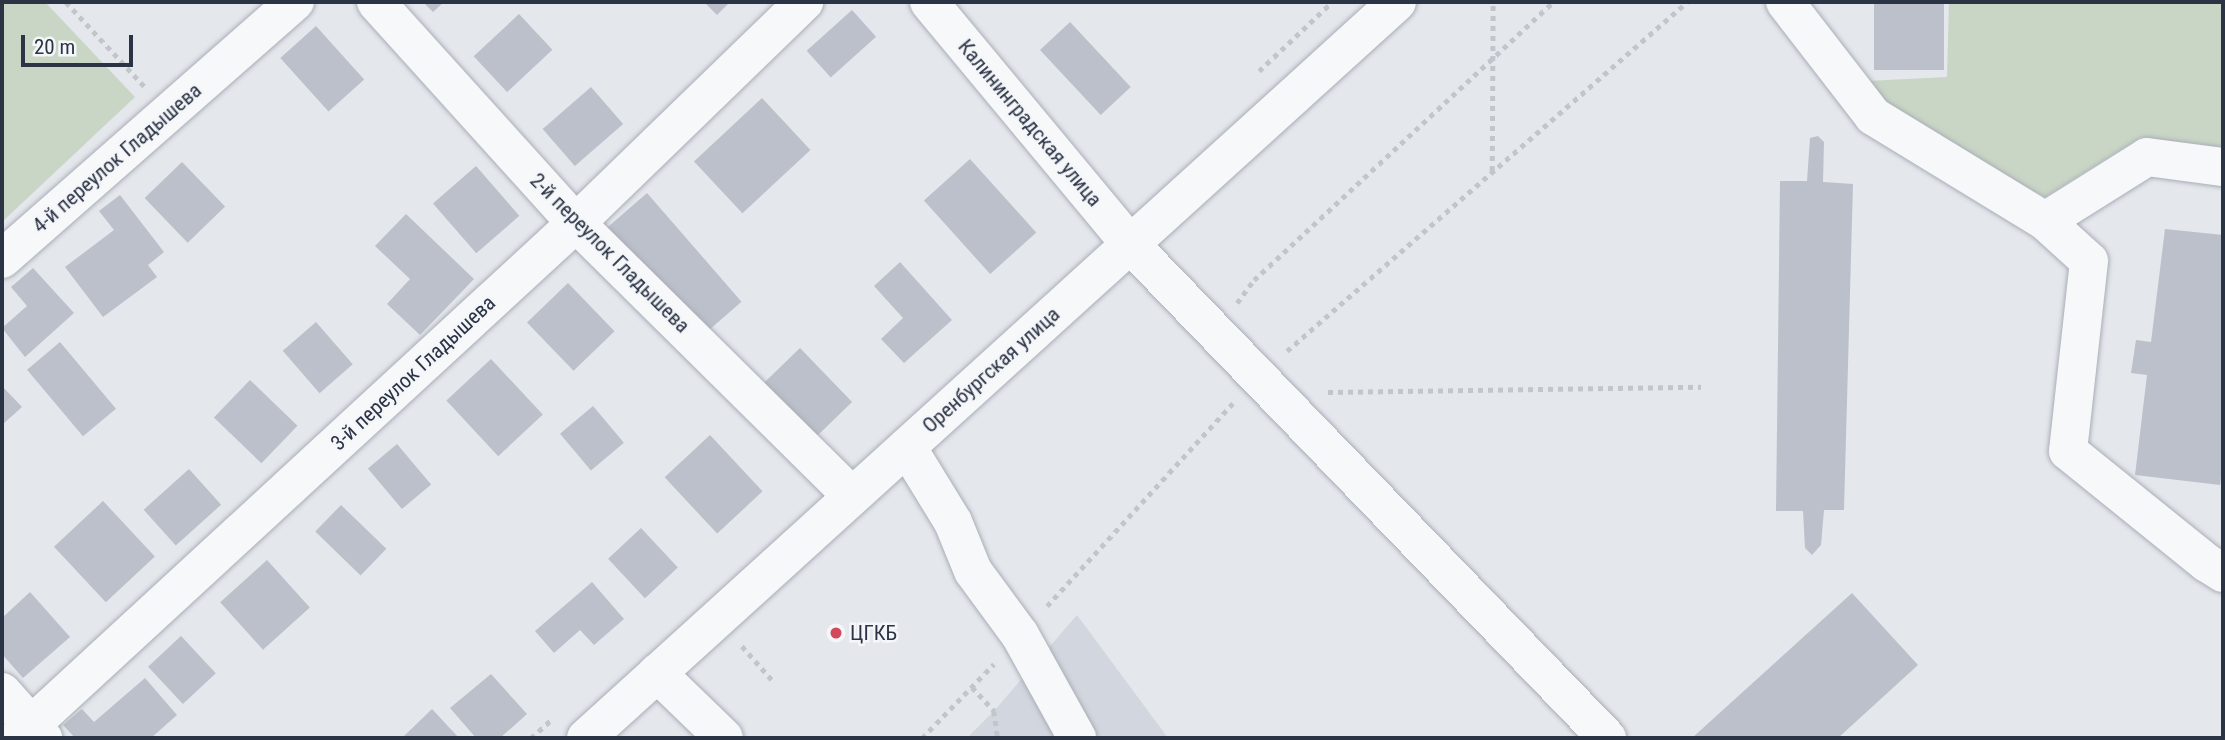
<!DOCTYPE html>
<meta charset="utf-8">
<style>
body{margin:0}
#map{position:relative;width:2225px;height:740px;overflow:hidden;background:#e4e7ec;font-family:"Roboto Condensed",sans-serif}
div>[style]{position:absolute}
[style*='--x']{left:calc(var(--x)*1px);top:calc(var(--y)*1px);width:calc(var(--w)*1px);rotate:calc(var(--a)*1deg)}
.built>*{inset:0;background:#d2d6de}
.green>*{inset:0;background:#c9d6c5}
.building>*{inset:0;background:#bbc0ca;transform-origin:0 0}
.path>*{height:4.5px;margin-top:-2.25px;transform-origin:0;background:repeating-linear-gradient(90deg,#c2c5cb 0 5px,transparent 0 10px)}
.roads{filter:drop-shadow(0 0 2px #a9aeb7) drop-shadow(0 0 2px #a9aeb7)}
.minor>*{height:38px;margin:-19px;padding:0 19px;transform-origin:19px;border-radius:19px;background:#f7f8fa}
.dots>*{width:19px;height:19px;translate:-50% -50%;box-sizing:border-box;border:4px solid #f4f6f9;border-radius:50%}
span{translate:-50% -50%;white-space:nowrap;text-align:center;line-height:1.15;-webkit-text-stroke:5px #f4f6f9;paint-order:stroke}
.street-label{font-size:21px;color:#2b3445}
.poi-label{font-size:21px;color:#2b3445}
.left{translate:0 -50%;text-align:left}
.frame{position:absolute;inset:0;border:4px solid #2b3445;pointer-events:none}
.scale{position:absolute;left:21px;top:35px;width:112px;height:32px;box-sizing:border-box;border:4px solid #2b3445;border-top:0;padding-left:9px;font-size:21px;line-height:24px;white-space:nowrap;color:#2b3445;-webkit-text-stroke:5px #f4f6f9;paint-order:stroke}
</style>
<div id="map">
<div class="built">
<i style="clip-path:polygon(1077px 615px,1168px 738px,967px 738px,994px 711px)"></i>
</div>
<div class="green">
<i style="clip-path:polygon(2px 2px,45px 2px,135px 97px,2px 222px)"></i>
<i style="clip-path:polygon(1949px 2px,2223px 2px,2223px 148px,2141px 137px,2045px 197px,1907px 126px,1867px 81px,1947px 77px)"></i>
</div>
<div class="building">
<i style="clip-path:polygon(423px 2px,444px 2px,433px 12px)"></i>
<i style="clip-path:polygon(704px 2px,730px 2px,717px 15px)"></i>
<i style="left:1874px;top:2px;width:70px;height:68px"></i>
<i style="left:852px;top:10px;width:36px;height:61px;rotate:48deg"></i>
<i style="left:519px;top:14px;width:49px;height:62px;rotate:47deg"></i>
<i style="left:1070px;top:22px;width:89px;height:41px;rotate:47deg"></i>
<i style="left:316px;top:26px;width:72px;height:48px;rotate:48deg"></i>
<i style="left:591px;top:87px;width:49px;height:64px;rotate:49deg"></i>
<i style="left:762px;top:98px;width:71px;height:93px;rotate:47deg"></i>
<i style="clip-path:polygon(1818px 136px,1824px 142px,1823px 182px,1853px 184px,1844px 510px,1824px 510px,1821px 545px,1812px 555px,1805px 548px,1803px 511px,1776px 511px,1780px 181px,1807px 181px,1810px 138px)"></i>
<i style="left:970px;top:159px;width:99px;height:62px;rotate:48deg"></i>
<i style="left:182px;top:162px;width:62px;height:52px;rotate:46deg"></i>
<i style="left:476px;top:166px;width:66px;height:57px;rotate:49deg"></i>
<i style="left:647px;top:193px;width:144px;height:56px;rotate:49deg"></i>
<i style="clip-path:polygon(120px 195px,164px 252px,148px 265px,157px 277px,103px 317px,65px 267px,114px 230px,99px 211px)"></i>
<i style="clip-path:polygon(406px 214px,474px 279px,420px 335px,387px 304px,410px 279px,375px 246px)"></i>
<i style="clip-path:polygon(2165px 229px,2223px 235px,2223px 463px,2220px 485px,2135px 475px,2147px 375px,2131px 373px,2136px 340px,2151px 342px)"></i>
<i style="clip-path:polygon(900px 262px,952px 320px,904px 363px,881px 339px,903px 318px,874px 286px)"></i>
<i style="clip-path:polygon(33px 268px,74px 313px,25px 357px,2px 328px,27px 306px,11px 287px)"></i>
<i style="left:568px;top:283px;width:67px;height:57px;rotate:46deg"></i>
<i style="left:316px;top:322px;width:56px;height:44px;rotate:49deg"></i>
<i style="left:60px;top:342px;width:87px;height:43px;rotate:50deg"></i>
<i style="left:800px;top:348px;width:75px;height:51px;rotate:46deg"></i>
<i style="left:491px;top:359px;width:76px;height:61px;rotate:47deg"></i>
<i style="left:250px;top:380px;width:66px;height:52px;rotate:44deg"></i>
<i style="clip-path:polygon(2px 386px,22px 407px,2px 425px)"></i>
<i style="left:593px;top:406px;width:48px;height:43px;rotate:50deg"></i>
<i style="left:710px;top:435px;width:77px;height:62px;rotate:47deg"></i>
<i style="left:397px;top:444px;width:53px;height:38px;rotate:50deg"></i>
<i style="left:189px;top:469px;width:48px;height:61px;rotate:48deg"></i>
<i style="left:103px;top:501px;width:76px;height:67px;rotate:47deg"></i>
<i style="left:341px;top:505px;width:63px;height:37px;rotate:44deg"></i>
<i style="left:641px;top:528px;width:54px;height:45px;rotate:47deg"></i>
<i style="left:267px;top:560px;width:64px;height:63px;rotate:48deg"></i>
<i style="clip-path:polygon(592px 582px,624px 619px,594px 645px,580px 630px,554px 653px,535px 631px)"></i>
<i style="clip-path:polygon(30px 592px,70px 637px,23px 678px,2px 654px,2px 618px)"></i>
<i style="clip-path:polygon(1852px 593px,1918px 665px,1838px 738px,1692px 738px)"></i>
<i style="left:181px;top:636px;width:51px;height:45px;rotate:47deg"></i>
<i style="clip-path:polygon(491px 674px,527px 714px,500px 738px,476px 738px,450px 708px)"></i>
<i style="clip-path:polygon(145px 678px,177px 715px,151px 738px,75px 738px,63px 725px,82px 709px,94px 722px)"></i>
<i style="clip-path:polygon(432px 709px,459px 738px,402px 738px)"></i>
</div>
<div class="path">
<i style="--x:66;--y:2;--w:115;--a:47.1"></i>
<i style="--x:1259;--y:71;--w:100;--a:-43.4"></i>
<i style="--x:1492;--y:171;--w:169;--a:-89.7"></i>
<i style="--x:1237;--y:303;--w:29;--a:-54"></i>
<i style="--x:1254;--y:280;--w:408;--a:-42.9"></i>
<i style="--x:1287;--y:351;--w:531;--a:-41.1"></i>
<i style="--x:1328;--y:392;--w:373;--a:-0.8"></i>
<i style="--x:1047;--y:606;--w:275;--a:-47.5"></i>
<i style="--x:742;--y:646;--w:47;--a:48.5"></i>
<i style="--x:972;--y:687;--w:33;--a:47"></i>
<i style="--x:994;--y:711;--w:27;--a:82"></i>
<i style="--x:531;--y:738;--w:27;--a:-42"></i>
<i style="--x:922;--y:738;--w:103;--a:-45.8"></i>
</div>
<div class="roads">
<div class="minor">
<i style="--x:376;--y:2;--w:298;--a:47.9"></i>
<i style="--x:576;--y:223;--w:388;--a:44.7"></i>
<i style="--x:929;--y:2;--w:315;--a:50.3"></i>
<i style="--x:1130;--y:244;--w:687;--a:46"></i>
<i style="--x:1785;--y:2;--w:144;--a:52.3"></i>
<i style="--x:1873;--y:116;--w:202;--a:31.4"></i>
<i style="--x:2045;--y:221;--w:59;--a:42.3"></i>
<i style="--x:2089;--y:261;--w:191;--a:96.3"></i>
<i style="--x:2068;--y:451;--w:179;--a:38.9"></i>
<i style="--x:2207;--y:563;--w:19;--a:32"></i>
<i style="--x:2045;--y:221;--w:120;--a:-32.1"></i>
<i style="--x:2147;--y:157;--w:77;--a:7.5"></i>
<i style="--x:2;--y:259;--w:390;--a:-41.3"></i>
<i style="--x:907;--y:447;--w:88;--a:58.5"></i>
<i style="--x:953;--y:522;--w:53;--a:67.8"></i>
<i style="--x:973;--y:571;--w:79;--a:53.7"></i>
<i style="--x:1020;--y:635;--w:118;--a:61"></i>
<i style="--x:657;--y:673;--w:93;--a:44.1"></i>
<i style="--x:2;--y:692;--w:62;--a:48.3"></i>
<i style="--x:17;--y:738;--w:760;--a:-42.65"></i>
<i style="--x:576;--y:223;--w:318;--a:-44.1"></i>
<i style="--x:586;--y:738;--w:1095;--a:-42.22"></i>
</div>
</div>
<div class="dots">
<i style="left:836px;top:633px;background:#d1495b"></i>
</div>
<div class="street-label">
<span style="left:1030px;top:123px;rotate:50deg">Калининградская улица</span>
<span style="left:117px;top:158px;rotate:-41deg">4-й переулок Гладышева</span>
<span style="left:610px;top:253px;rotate:45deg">2-й переулок Гладышева</span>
<span style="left:991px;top:370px;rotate:-42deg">Оренбургская улица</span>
<span style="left:413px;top:373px;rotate:-43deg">3-й переулок Гладышева</span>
</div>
<div class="poi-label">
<span class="left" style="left:850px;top:633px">ЦГКБ</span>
</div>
<div class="frame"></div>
<div class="scale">20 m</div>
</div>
